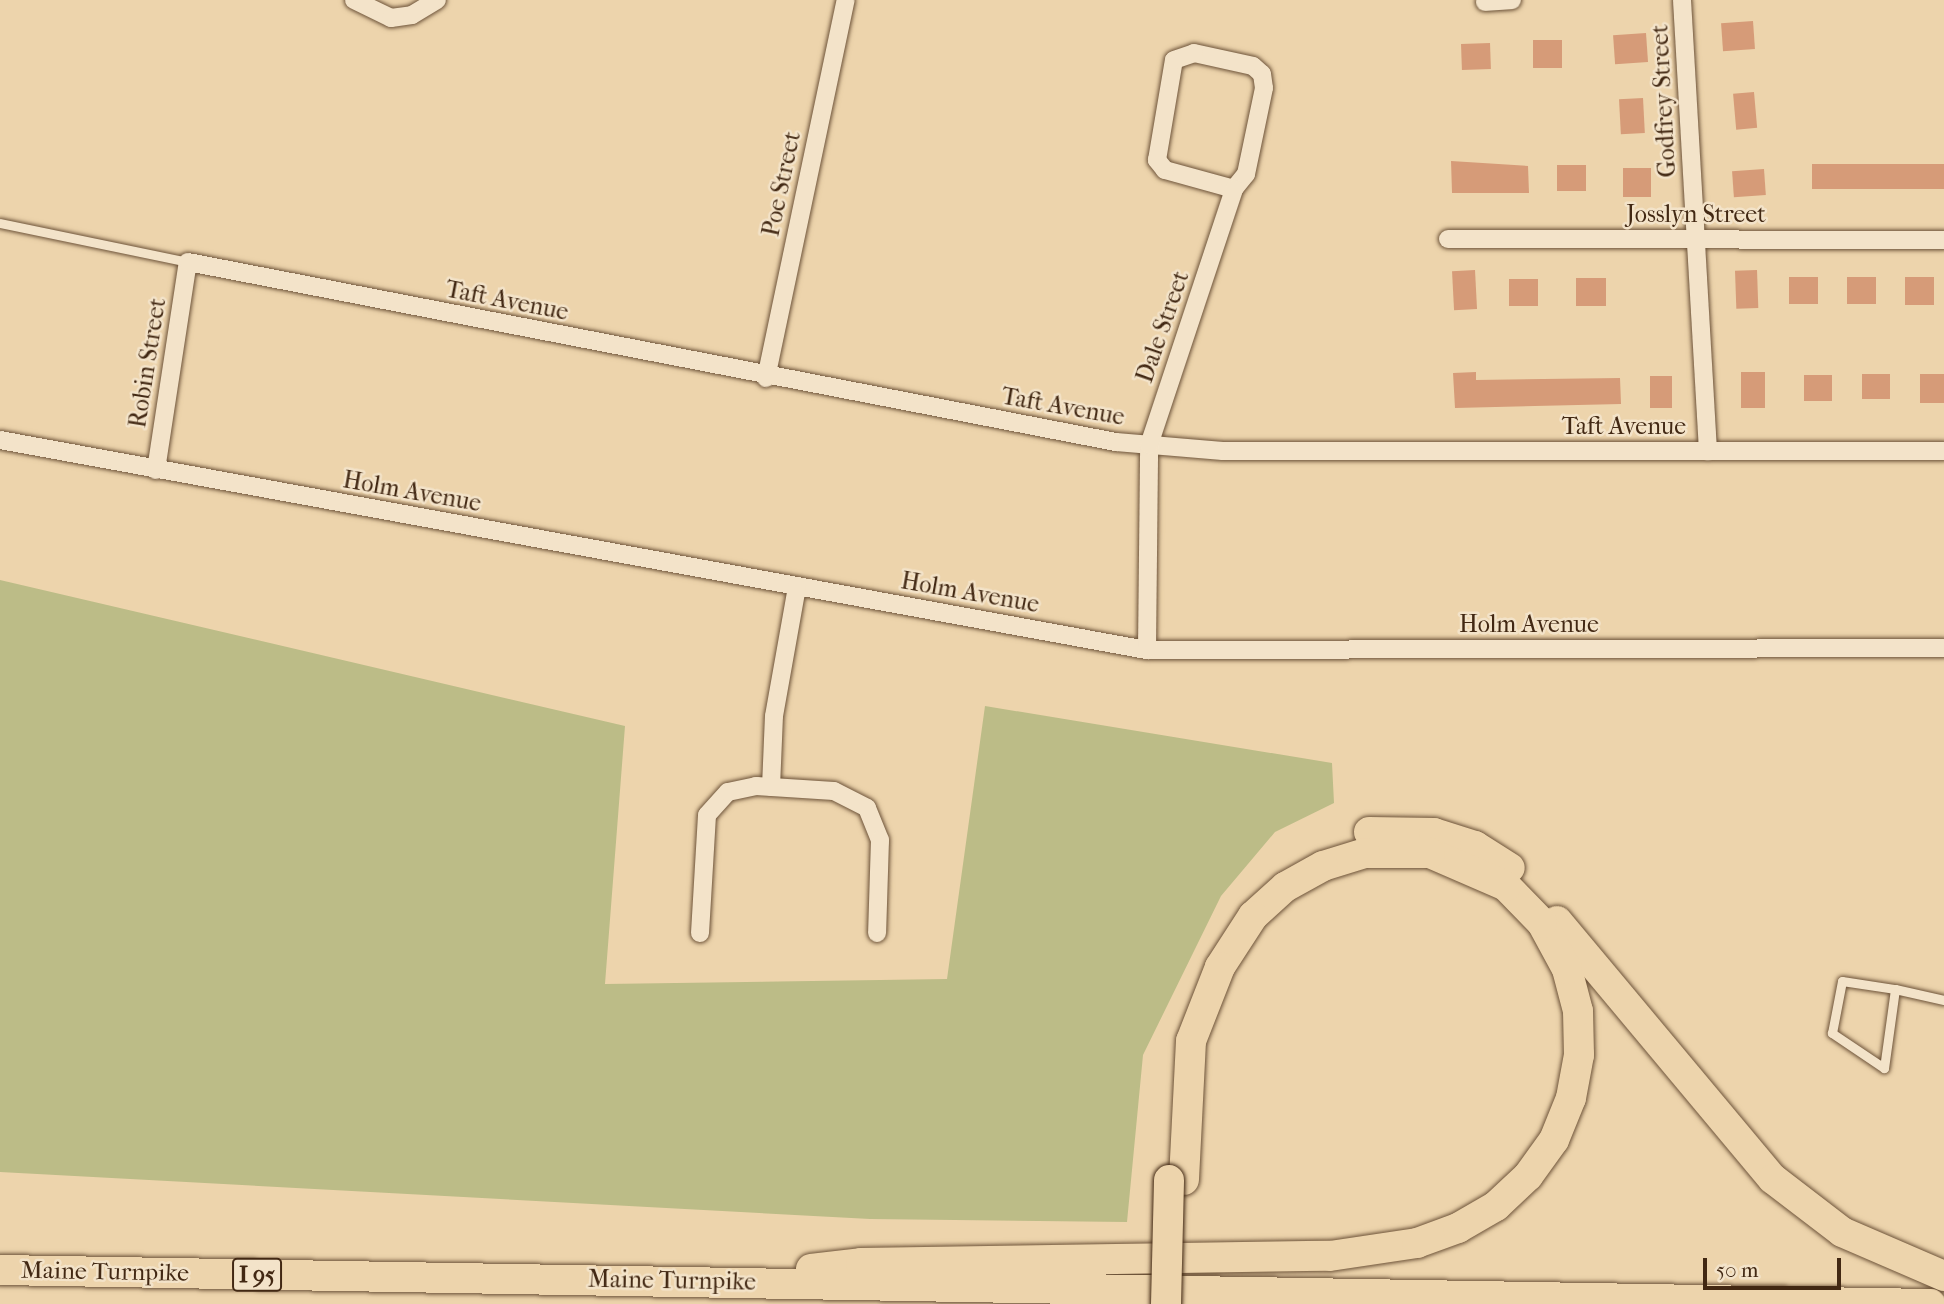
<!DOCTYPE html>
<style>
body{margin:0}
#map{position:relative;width:1944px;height:1304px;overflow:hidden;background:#edd4ac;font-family:"IM FELL French Canon",serif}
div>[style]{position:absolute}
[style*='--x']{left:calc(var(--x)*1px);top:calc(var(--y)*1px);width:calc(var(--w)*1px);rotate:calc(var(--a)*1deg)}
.green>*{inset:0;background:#bcbc87}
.building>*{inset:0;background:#d69b78;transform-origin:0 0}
.roads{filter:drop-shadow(0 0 2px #6d5339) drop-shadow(0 0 2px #6d5339)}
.lane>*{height:9px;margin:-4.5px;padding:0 4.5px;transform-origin:4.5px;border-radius:4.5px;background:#f3e3c9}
.street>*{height:18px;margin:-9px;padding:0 9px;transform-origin:9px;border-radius:9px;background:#f3e3c9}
.highway>*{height:30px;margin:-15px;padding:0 15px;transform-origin:15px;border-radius:15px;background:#edd4ac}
.bridges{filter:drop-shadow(0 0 2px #422813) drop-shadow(0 0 2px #422813)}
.highway-bridge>*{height:30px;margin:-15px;padding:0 15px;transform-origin:15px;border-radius:15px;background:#edd4ac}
span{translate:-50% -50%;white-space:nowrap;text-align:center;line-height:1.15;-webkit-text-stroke:5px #f3e3c9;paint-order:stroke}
.shield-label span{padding:2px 5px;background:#f3e3c9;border:2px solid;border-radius:5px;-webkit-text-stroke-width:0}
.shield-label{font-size:23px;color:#422813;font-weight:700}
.street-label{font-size:24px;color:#422813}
.scale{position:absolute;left:1703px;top:1258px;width:138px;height:32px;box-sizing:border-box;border:4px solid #422813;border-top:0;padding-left:9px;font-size:21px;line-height:24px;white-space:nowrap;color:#422813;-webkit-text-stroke:5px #f3e3c9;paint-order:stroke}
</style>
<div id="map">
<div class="green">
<i style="clip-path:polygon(0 580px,625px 726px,605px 984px,947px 979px,985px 706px,1332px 763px,1334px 803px,1275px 832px,1221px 896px,1143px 1055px,1127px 1222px,870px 1219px,0 1172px)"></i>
</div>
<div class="building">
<i style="left:1753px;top:21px;width:28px;height:32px;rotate:86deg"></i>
<i style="left:1646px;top:33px;width:29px;height:33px;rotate:86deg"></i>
<i style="left:1562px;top:40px;width:28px;height:29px;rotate:90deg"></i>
<i style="left:1490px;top:43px;width:26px;height:29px;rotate:88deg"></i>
<i style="left:1754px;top:92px;width:36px;height:21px;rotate:85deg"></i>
<i style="left:1643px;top:98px;width:35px;height:24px;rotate:87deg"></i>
<i style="clip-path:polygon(1451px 161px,1528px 166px,1529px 193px,1452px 193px)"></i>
<i style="left:1812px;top:164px;width:132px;height:25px"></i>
<i style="left:1557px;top:165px;width:29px;height:26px"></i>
<i style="left:1623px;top:168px;width:28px;height:29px"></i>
<i style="left:1764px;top:169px;width:26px;height:32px;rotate:86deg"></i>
<i style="left:1475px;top:270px;width:39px;height:23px;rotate:87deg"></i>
<i style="left:1757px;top:270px;width:38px;height:22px;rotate:88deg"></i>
<i style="left:1789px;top:277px;width:29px;height:27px"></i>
<i style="left:1847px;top:277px;width:29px;height:27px"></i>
<i style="left:1905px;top:277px;width:29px;height:28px"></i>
<i style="left:1576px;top:278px;width:30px;height:28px"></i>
<i style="left:1509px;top:279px;width:29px;height:27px"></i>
<i style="clip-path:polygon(1476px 372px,1476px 380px,1620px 378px,1621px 404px,1455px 408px,1453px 373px)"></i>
<i style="left:1741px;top:372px;width:24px;height:36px"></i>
<i style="left:1862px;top:374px;width:28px;height:25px"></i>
<i style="left:1920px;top:374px;width:24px;height:29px"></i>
<i style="left:1804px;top:375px;width:28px;height:26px"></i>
<i style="left:1650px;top:376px;width:22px;height:32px"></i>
</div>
<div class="roads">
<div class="lane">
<i style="--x:0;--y:223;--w:192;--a:11.7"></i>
<i style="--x:1895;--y:989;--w:80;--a:97.9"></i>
<i style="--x:1884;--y:1068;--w:63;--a:-146.1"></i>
<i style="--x:1832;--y:1033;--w:53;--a:-79.1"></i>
<i style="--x:1842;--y:981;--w:54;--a:8.6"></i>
<i style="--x:1895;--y:989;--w:50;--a:12.7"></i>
</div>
<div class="street">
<i style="--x:354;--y:0;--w:41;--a:25.9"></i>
<i style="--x:391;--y:18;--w:21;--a:-8"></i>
<i style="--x:412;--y:15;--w:29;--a:-31"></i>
<i style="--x:1682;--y:0;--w:452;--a:86.7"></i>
<i style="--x:1485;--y:2;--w:27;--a:-4"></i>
<i style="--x:1194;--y:53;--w:60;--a:12.4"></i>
<i style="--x:1253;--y:66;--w:12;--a:42"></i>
<i style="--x:1262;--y:74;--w:14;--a:82"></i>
<i style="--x:1264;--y:88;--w:88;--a:101.8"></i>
<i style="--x:1246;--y:174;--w:19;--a:129"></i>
<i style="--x:1234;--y:189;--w:72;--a:-164.6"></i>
<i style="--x:1165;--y:170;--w:13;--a:-129"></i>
<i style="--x:1157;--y:160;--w:101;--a:-80.4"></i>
<i style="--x:1174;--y:60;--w:21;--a:-19"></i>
<i style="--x:1448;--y:239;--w:496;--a:0.1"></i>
<i style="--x:766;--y:378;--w:386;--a:-78.1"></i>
<i style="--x:0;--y:440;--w:1166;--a:10.38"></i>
<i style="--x:1147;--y:650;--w:797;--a:-0.14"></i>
<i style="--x:156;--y:470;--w:210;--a:-81.3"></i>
<i style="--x:188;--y:262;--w:945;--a:10.98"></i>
<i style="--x:1116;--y:442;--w:107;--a:4.8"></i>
<i style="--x:1223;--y:451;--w:721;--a:0"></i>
<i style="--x:1147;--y:650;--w:205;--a:-89.4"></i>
<i style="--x:1149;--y:445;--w:270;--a:-71.6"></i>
<i style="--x:771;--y:787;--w:71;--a:-87.6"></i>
<i style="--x:774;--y:716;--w:131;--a:-79.9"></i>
<i style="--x:700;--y:933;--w:118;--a:-86.6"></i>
<i style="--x:707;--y:815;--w:31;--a:-48"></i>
<i style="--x:728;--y:792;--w:29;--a:-12"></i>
<i style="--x:756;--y:786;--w:78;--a:3.7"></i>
<i style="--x:834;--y:791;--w:37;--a:27"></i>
<i style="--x:867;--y:808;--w:35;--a:68"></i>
<i style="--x:880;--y:840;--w:93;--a:91.8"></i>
</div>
<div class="highway">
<i style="--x:1369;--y:832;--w:65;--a:0.9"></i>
<i style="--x:1434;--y:833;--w:43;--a:17.6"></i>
<i style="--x:1475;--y:846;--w:41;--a:32.2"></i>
<i style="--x:1557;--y:921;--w:336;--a:50.1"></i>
<i style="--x:1773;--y:1179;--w:87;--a:37.5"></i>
<i style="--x:1842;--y:1232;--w:111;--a:23.3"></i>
<i style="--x:811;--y:1269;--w:50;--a:-6.8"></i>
<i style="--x:861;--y:1263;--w:469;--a:-0.9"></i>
<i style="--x:1330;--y:1256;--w:88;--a:-8.5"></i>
<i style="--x:1417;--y:1243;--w:44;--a:-20.1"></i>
<i style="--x:1458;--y:1228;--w:44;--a:-30.1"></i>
<i style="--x:1496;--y:1206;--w:44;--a:-43.2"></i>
<i style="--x:1528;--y:1176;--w:44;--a:-54.2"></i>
<i style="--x:1554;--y:1140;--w:45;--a:-68"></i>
<i style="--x:1571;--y:1098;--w:44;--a:-79.5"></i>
<i style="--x:1579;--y:1055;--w:44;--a:-91.3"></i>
<i style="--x:1578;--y:1011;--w:43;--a:-104.7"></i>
<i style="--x:1567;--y:969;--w:52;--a:-118.5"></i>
<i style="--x:1542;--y:923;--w:52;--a:-134.2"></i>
<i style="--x:1506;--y:886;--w:83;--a:-156.5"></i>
<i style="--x:1430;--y:853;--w:65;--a:180"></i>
<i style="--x:1365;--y:853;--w:44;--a:162.8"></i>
<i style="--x:1323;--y:866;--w:43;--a:151.1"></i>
<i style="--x:1285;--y:887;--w:43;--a:137.8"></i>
<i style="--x:1253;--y:916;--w:61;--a:122.9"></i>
<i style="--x:1220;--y:967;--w:79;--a:111.4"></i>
<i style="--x:1191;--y:1041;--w:139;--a:92.9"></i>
<i style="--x:0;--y:1270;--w:1931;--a:1.01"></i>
</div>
</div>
<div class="bridges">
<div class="highway-bridge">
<i style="--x:1166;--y:1304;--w:124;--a:-88.6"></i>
</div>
</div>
<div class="shield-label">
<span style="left:257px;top:1275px">I 95</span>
</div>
<div class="street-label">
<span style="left:1664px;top:101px;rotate:-93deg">Godfrey Street</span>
<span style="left:782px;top:184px;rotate:-78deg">Poe Street</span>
<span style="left:1696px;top:215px">Josslyn Street</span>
<span style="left:507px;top:301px;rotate:11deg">Taft Avenue</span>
<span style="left:1163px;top:327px;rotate:-71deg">Dale Street</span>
<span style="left:148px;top:363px;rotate:-81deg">Robin Street</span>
<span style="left:1063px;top:407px;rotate:10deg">Taft Avenue</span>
<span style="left:1624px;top:427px">Taft Avenue</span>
<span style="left:412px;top:492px;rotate:10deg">Holm Avenue</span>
<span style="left:970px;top:593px;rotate:10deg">Holm Avenue</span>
<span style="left:1529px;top:625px">Holm Avenue</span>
<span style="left:105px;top:1272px;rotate:1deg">Maine Turnpike</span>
<span style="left:672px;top:1281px;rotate:1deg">Maine Turnpike</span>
</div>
<div class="scale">50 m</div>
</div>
